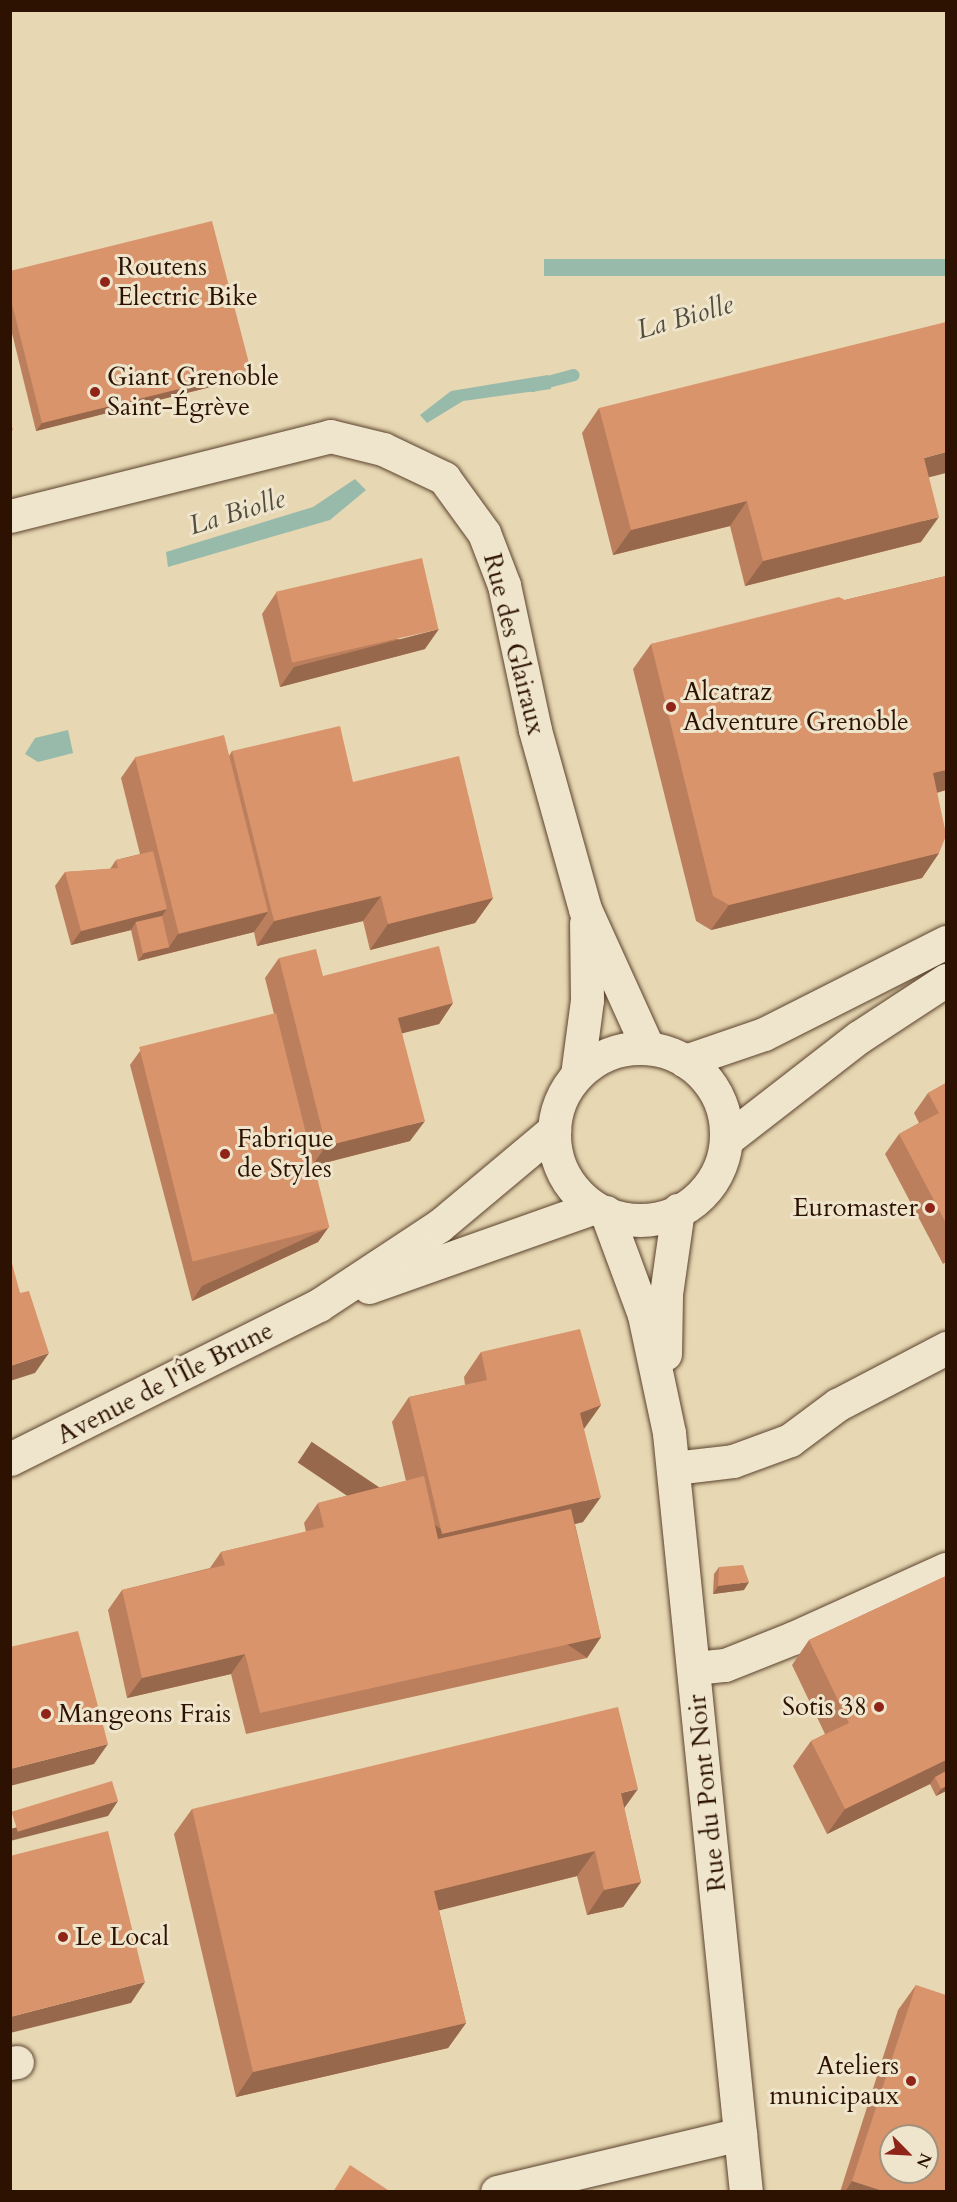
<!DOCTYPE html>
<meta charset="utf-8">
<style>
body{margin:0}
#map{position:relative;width:957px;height:2202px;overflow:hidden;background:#e7d7b2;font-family:Cardo,serif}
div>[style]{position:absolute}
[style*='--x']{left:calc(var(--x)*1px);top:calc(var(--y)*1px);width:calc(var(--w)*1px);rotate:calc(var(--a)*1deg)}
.water>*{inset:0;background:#97baaa;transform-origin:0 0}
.stream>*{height:12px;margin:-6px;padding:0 6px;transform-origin:6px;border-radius:6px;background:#97baaa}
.roads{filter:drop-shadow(0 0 2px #5c432e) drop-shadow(0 0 2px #5c432e)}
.minor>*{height:33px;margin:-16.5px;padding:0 16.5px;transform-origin:16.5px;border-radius:16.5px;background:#efe5cd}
.minor>.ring{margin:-16.5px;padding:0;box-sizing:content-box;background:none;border:33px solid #efe5cd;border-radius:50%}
.wall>*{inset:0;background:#bb7f5d}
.shaded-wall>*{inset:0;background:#98684c;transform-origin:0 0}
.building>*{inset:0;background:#d9946c;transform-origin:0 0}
.dots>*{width:16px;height:16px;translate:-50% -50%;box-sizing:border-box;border:3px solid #efe5cd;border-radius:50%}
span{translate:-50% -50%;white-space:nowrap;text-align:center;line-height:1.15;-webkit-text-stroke:6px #efe5cd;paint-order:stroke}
.poi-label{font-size:26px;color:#2d1202}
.left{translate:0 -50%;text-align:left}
.right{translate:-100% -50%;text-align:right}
.street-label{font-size:26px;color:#2d1202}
.water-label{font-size:27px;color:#524d3d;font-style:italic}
.frame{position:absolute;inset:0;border:12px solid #2d1202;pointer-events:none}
.north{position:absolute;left:879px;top:2124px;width:60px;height:60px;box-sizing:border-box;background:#efe5cd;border:2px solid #a1917c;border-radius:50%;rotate:114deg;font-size:16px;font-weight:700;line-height:24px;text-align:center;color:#2d1202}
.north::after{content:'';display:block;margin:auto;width:21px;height:27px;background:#8f2418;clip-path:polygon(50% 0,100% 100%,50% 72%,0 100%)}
</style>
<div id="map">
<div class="water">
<i style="left:946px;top:259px;width:17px;height:402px;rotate:90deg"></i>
<i style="clip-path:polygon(548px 375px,551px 389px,463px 401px,427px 423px,420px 415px,451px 391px)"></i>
<i style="clip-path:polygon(355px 479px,366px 490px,330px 520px,168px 567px,166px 552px,313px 507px)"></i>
<i style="clip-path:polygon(68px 730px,73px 753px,38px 762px,25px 754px,35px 738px)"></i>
</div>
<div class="stream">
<i style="--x:533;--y:386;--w:42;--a:-15"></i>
</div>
<div class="roads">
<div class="minor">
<i style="--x:10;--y:516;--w:330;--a:-14"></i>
<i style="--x:330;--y:436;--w:55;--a:13.8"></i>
<i style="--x:383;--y:449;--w:68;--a:25.4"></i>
<i style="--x:444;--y:478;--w:68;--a:54"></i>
<i style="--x:484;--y:533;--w:56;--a:69"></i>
<i style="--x:504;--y:585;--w:148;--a:77.9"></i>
<i style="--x:535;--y:730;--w:186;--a:74.4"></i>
<i style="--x:585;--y:909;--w:153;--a:65.6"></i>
<i class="ring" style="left:554px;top:1048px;width:139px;height:139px"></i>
<i style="--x:685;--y:1061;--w:83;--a:-18.9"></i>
<i style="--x:764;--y:1034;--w:204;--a:-26.8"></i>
<i style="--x:577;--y:1075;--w:76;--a:-82.4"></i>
<i style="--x:587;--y:1000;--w:77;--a:-90.7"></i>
<i style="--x:726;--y:1140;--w:168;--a:-37.8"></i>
<i style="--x:859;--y:1037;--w:104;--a:-33.2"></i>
<i style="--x:606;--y:1212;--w:110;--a:69.7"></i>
<i style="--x:644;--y:1315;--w:121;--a:78"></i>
<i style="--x:669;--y:1433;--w:763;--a:84.21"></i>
<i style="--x:369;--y:1287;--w:237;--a:-19.5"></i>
<i style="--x:665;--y:1354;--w:60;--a:-89"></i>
<i style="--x:666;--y:1294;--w:85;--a:-81.9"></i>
<i style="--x:10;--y:1459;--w:345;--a:-26.5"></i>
<i style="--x:319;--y:1305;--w:144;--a:-33.4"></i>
<i style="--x:439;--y:1226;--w:150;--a:-39.9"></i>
<i style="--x:674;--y:1468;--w:59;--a:-6.8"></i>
<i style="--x:733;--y:1461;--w:61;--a:-20.2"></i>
<i style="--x:790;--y:1440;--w:59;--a:-36.7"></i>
<i style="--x:837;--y:1405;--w:123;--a:-27.6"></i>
<i style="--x:695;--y:1668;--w:30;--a:-6"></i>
<i style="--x:725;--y:1665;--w:73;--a:-21.7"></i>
<i style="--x:793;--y:1638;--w:168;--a:-24.3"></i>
<i style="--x:10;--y:2063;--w:7;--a:-8"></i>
<i style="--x:497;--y:2192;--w:250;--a:-13.4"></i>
</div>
</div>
<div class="wall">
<i style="clip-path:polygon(10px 271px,251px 371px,246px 378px,36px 431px,10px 325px)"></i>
<i style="clip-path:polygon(599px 408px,929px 477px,921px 542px,745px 586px,730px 526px,613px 555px,582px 433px)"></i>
<i style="clip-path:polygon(946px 576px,946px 790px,937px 793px,939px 853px,922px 878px,711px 930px,696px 921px,633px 669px,651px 644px,845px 600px)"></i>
<i style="clip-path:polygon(276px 593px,425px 649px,280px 687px,262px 614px)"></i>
<i style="clip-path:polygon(232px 751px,353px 782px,493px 898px,475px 923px,370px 950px,363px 921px,257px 946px,254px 932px,138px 961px,131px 930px,71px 945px,55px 886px,65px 872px,110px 869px,116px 860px,140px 854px,121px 778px,135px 758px,229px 756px)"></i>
<i style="clip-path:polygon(279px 958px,323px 976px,453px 1003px,439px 1024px,402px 1033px,410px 1141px,313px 1166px,328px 1228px,318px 1242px,192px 1301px,130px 1065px,140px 1051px,274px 1014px,265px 978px)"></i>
<i style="clip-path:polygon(946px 1083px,946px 1262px,943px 1264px,885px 1154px,899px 1134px,919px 1123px,914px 1113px,928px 1093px)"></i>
<i style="clip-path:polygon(481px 1352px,601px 1405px,584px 1429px,583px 1522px,575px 1524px,601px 1637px,587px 1658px,246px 1734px,231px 1674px,127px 1698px,108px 1610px,122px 1590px,210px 1568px,221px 1552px,306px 1532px,304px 1523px,318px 1503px,406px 1481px,392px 1422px,409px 1397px,465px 1385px,464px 1377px)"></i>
<i style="clip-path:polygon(719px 1567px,744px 1590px,713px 1594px,714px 1574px)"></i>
<i style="clip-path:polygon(946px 1576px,946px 1791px,936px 1796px,930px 1784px,827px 1834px,793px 1766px,811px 1741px,825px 1734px,792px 1665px,809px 1640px)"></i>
<i style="clip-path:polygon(624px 1808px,641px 1882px,623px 1907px,587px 1915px,577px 1876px,439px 1910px,466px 2023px,448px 2048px,236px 2097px,174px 1834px,192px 1809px)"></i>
<i style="clip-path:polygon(916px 1985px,946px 2192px,840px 2192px,898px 2010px)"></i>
</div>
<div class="shaded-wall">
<i style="clip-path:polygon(251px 371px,246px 378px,36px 431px,42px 423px)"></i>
<i style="clip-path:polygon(946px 452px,946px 473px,907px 483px,924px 458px)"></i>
<i style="clip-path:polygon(747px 501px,730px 526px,613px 555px,631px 530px)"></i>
<i style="clip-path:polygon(939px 517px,921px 542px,745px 586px,763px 561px)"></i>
<i style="clip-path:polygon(439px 629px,425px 649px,280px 687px,294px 667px)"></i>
<i style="clip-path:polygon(946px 770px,946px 790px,915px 798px,933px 773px)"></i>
<i style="clip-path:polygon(939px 853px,922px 878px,711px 930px,729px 905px)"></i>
<i style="clip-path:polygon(381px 896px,363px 921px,257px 946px,274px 921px)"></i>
<i style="clip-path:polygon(493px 898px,475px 923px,370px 950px,388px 924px)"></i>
<i style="clip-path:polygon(167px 909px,157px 923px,136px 922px,131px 930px,71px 945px,81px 931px)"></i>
<i style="clip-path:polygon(268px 912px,254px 932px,138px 961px,144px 953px,169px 947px,178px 934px)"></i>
<i style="clip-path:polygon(453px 1003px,439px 1024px,384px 1038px,398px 1018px)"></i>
<i style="clip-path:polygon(425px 1121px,410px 1141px,312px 1166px,326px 1146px)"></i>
<i style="clip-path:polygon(328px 1228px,318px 1242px,192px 1301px,202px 1286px)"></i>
<i style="clip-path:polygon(49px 1353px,35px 1373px,10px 1381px,10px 1366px)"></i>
<i style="clip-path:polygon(601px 1405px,583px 1430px,580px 1413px)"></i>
<i style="clip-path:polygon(601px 1497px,583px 1522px,424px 1560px,442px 1534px)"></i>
<i style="clip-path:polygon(749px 1582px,744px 1590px,713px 1594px,718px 1586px)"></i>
<i style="left:601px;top:1637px;width:25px;height:349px;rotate:124deg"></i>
<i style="clip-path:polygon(245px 1654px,231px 1674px,127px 1698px,142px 1678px)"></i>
<i style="clip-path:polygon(108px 1744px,94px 1764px,10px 1786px,10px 1769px)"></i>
<i style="clip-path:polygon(946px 1760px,946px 1776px,935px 1777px,930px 1784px,827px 1834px,845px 1809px)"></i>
<i style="clip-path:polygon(946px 1786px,946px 1791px,936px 1796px,941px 1789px)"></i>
<i style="clip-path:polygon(638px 1789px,620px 1814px,621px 1793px)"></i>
<i style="clip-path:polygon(118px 1801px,108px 1816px,10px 1841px,10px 1829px)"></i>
<i style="clip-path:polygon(595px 1851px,577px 1876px,417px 1916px,434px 1891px)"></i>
<i style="clip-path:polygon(641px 1882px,623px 1907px,587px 1915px,604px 1890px)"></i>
<i style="clip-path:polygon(145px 1982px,131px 2003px,10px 2033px,10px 2017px)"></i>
<i style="clip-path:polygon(466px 2023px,448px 2048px,236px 2097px,253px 2072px)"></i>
<i style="clip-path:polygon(852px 2181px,886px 2192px,845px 2192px)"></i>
</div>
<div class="building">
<i style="clip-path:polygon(212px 221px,251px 371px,42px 423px,10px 296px,10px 271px)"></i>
<i style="clip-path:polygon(946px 322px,946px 452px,924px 458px,939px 517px,763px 561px,747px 501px,631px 530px,599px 408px)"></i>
<i style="clip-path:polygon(10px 421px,13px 430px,10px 431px)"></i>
<i style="left:422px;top:558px;width:73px;height:150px;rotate:77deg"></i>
<i style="clip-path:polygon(946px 576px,946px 770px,933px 773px,946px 834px,946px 836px,939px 853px,729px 905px,713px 896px,651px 644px,839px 597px,845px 600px)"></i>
<i style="clip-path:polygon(340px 726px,353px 782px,459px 756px,493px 898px,388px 924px,381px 896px,274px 921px,232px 751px)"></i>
<i style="left:224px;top:735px;width:182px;height:92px;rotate:76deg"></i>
<i style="clip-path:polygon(153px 851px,167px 909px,81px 931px,65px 872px,118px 868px,116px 860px)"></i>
<i style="left:162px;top:916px;width:32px;height:27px;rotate:77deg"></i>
<i style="clip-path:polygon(439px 946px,453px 1003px,398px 1018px,425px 1121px,326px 1146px,279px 958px,316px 949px,323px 976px)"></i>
<i style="left:276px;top:1013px;width:221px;height:141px;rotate:76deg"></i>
<i style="clip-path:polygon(946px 1083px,946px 1223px,899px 1134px,939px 1113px,928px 1093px)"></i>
<i style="clip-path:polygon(10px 1256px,20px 1293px,29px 1291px,49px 1353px,10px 1366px)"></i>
<i style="clip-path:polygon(580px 1329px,601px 1405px,580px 1413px,601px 1497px,442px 1534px,409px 1397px,487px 1380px,481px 1352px)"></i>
<i style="clip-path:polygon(424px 1476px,438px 1539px,571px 1509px,601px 1637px,260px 1713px,245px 1654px,142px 1678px,122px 1590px,225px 1565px,221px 1552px,324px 1527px,318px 1503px)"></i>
<i style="clip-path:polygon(743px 1565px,749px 1582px,718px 1586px,719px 1567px)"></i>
<i style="clip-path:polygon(946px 1576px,946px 1760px,845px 1809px,811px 1741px,849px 1723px,809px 1640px)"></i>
<i style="clip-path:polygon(78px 1631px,108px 1744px,10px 1769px,10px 1647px)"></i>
<i style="clip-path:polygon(618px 1707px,638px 1789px,621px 1793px,641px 1882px,604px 1890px,595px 1851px,434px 1891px,466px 2023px,253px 2072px,192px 1809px)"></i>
<i style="clip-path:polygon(946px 1771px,946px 1786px,941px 1789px,935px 1777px)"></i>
<i style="left:112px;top:1781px;width:21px;height:105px;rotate:73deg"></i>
<i style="clip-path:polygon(108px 1831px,145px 1982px,10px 2017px,10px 1856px)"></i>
<i style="clip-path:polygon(evenodd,916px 1985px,946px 1995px,946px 2192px,886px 2192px,852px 2181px,916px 1985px,891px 2136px,927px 2136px,927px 2172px,891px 2172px,891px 2136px)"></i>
<i style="clip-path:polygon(350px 2165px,391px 2192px,333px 2192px)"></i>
</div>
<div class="dots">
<i style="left:105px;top:282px;background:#8f2418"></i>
<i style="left:95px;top:392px;background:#8f2418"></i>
<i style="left:671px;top:707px;background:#8f2418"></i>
<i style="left:225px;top:1154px;background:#8f2418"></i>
<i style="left:930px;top:1208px;background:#8f2418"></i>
<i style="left:879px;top:1707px;background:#8f2418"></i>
<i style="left:46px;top:1714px;background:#8f2418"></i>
<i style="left:63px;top:1937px;background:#8f2418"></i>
<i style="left:911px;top:2081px;background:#8f2418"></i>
</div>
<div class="poi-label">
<span class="left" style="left:117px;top:282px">Routens<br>Electric Bike</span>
<span class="left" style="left:107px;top:392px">Giant Grenoble<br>Saint-Égrève</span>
<span class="left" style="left:683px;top:707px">Alcatraz<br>Adventure Grenoble</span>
<span class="left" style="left:237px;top:1154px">Fabrique<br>de Styles</span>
<span class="right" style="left:918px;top:1208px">Euromaster</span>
<span class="right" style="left:867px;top:1707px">Sotis 38</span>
<span class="left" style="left:58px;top:1714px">Mangeons Frais</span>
<span class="left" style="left:75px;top:1937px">Le Local</span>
<span class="right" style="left:899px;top:2081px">Ateliers<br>municipaux</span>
</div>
<div class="street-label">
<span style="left:514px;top:644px;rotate:76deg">Rue des Glairaux</span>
<span style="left:165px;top:1383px;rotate:-27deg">Avenue de l'Île Brune</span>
<span style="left:707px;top:1793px;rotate:-96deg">Rue du Pont Noir</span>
</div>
<div class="water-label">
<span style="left:685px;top:317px;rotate:-16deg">La Biolle</span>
<span style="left:237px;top:512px;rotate:-17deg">La Biolle</span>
</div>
<div class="frame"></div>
<div class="north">N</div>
</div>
